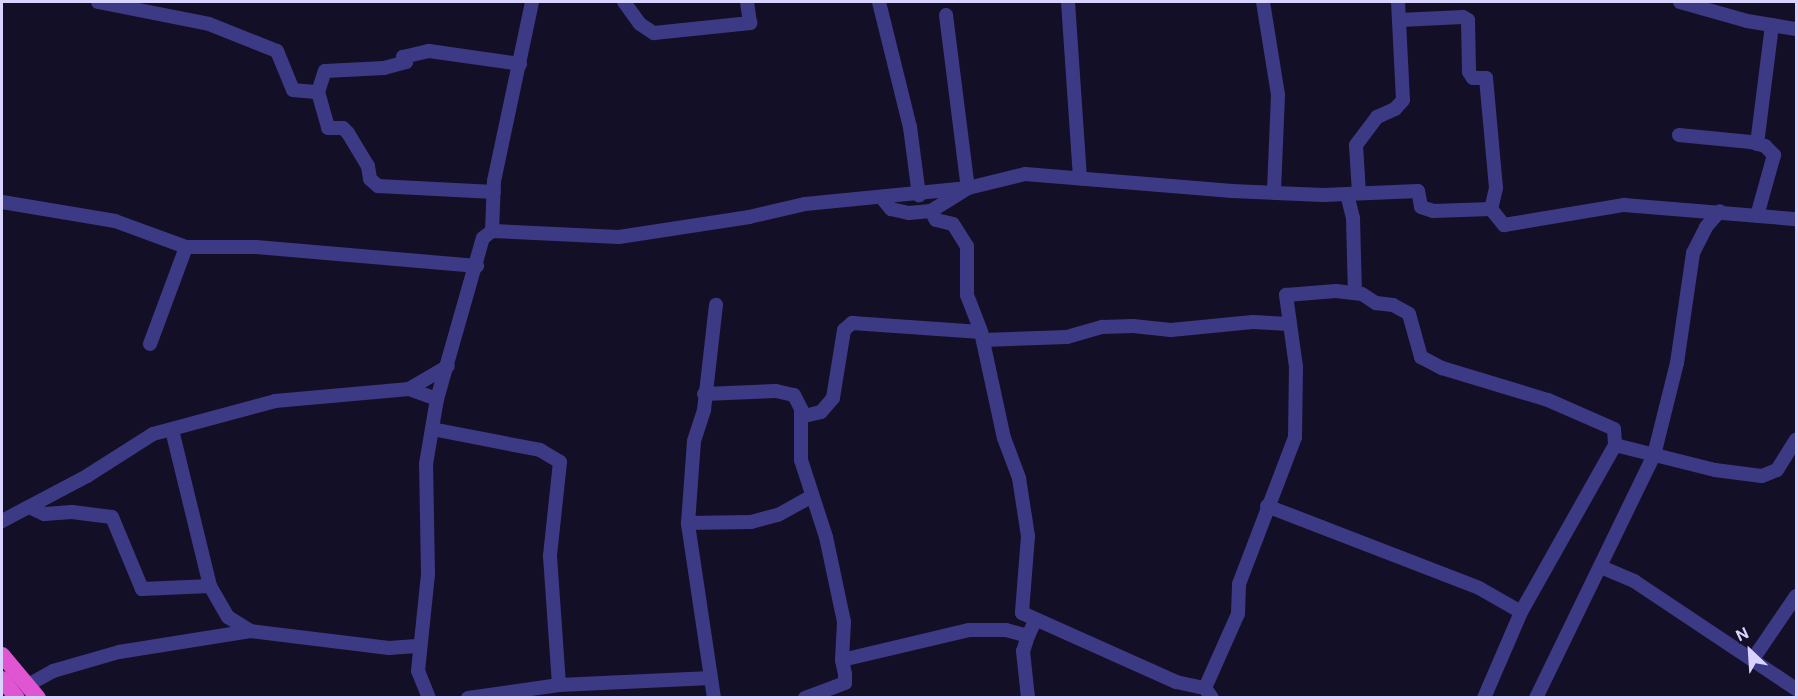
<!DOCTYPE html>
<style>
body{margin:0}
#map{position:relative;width:1798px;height:699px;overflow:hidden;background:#130f26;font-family:"DM Sans",sans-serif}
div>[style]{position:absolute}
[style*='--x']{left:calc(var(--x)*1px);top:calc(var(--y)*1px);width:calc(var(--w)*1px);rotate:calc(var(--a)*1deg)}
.minor>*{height:14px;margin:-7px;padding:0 7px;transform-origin:7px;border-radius:7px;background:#3d3a85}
.trunk>*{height:16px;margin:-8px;padding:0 8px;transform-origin:8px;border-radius:8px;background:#e055d1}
span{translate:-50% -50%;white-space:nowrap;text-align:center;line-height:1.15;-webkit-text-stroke:6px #130f26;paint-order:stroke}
.frame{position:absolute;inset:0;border:3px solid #d9d4ff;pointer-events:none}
.north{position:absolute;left:1720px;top:621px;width:60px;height:60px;-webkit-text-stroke:4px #130f26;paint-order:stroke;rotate:335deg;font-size:16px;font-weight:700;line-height:24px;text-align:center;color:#d9d4ff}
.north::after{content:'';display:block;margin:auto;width:21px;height:27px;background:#d9d4ff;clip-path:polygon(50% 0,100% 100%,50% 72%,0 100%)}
</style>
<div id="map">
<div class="minor">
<i style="--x:98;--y:2;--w:113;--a:11.2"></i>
<i style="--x:209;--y:24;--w:73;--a:21.7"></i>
<i style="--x:277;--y:51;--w:42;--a:67.7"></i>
<i style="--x:293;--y:90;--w:25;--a:5"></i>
<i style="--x:318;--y:92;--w:37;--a:74"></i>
<i style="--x:328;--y:128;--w:15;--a:0"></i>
<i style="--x:343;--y:128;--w:7;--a:45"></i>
<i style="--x:348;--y:133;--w:39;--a:59"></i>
<i style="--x:368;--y:166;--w:13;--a:81"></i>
<i style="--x:370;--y:179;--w:11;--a:41"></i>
<i style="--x:378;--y:186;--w:116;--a:3"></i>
<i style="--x:624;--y:2;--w:27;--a:54"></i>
<i style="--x:640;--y:24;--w:17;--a:33"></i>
<i style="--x:654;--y:33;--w:97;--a:-5.9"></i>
<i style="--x:750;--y:23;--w:21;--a:-98"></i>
<i style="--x:879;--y:2;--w:129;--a:76.1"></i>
<i style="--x:910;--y:127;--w:69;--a:82.5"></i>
<i style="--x:1068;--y:2;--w:177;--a:86.1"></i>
<i style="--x:1263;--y:2;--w:94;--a:80.8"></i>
<i style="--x:1278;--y:95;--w:96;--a:92.4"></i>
<i style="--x:1680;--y:2;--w:70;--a:15.8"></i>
<i style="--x:1747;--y:21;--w:50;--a:9.3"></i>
<i style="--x:946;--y:15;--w:174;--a:82.8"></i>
<i style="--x:968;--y:188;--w:44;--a:148.1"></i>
<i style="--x:931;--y:211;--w:10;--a:61"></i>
<i style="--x:936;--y:220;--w:17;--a:13"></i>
<i style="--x:953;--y:224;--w:26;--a:58"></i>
<i style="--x:967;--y:246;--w:49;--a:90"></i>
<i style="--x:967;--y:295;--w:40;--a:69"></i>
<i style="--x:981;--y:332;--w:108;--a:77.8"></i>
<i style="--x:1004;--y:438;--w:43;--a:69.4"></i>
<i style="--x:1019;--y:478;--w:59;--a:81.2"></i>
<i style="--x:1028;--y:536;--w:77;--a:94.5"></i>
<i style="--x:1022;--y:613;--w:169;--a:24.1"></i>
<i style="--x:1176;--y:682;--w:30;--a:12"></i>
<i style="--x:1205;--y:688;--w:12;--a:55"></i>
<i style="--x:1400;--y:20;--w:63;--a:-2.7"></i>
<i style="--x:1463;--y:17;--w:6;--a:31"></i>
<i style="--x:1468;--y:20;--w:52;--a:88.9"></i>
<i style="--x:1469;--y:72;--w:7;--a:56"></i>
<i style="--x:1473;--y:78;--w:13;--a:0"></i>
<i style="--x:1486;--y:78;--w:110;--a:84.8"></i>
<i style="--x:1496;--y:188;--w:22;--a:103"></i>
<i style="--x:318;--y:92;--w:22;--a:-72"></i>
<i style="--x:325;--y:71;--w:59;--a:-2.9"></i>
<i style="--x:384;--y:68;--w:23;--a:-15"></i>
<i style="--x:406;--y:62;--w:6;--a:-121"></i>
<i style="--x:403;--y:57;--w:27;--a:-13"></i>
<i style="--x:429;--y:51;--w:92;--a:8.1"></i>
<i style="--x:1679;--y:135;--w:72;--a:5.6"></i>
<i style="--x:1751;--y:142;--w:15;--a:16"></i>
<i style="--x:1765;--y:146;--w:13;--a:45"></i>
<i style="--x:1774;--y:155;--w:63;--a:105.6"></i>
<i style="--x:1757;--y:144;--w:120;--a:-82.8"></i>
<i style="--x:1359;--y:193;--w:48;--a:-93.6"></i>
<i style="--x:1356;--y:145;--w:35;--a:-53"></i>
<i style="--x:1377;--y:117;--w:20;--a:-24"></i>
<i style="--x:1395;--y:109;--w:12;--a:-48"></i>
<i style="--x:1403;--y:100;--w:98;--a:-92.9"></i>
<i style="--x:1347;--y:194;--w:25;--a:76"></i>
<i style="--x:1353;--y:218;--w:75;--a:88.5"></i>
<i style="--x:881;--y:197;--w:16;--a:50"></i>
<i style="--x:891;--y:209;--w:18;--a:13"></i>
<i style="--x:909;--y:213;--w:22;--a:-5"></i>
<i style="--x:2;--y:202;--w:115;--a:9.5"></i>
<i style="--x:115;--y:221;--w:76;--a:20.1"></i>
<i style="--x:186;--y:247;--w:70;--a:0"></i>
<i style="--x:256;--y:247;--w:222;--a:4.9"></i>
<i style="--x:492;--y:231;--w:127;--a:2.7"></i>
<i style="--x:619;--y:237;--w:132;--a:-8.7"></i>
<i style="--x:749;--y:217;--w:57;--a:-13.1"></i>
<i style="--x:805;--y:204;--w:164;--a:-5.6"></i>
<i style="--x:968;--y:188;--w:59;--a:-13.8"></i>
<i style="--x:1025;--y:174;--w:208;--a:4.7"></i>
<i style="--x:1232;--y:191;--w:91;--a:2.5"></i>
<i style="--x:1323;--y:195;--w:95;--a:-2.4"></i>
<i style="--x:1418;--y:191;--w:16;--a:79"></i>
<i style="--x:1421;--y:207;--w:13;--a:18"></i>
<i style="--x:1433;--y:211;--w:58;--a:-2"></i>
<i style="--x:1491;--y:209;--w:21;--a:51"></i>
<i style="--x:1504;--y:225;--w:122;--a:-9.5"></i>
<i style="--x:1624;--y:205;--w:173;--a:4.7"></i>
<i style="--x:983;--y:340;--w:84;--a:-2"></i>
<i style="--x:1067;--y:337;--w:37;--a:-16"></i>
<i style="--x:1103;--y:327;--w:30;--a:-2"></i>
<i style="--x:1133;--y:326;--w:38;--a:6"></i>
<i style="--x:1171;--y:330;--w:82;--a:-5.6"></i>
<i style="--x:1253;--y:322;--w:37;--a:3"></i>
<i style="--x:150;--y:344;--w:103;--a:-69.6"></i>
<i style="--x:409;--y:389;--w:30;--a:20"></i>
<i style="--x:704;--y:394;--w:72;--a:-2.4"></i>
<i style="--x:776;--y:391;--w:18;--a:13"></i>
<i style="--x:794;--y:395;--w:16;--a:63"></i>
<i style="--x:801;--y:409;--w:51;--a:90"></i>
<i style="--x:801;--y:460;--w:81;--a:72"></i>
<i style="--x:826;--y:537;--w:87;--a:78"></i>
<i style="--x:844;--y:622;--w:38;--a:93"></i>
<i style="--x:842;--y:660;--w:14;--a:78"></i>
<i style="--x:845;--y:674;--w:9;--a:90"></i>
<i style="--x:845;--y:683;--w:43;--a:159.4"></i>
<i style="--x:804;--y:416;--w:17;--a:-13"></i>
<i style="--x:821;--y:412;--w:18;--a:-49"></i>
<i style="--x:833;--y:398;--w:69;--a:-80.8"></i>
<i style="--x:844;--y:330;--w:11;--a:-41"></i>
<i style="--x:852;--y:323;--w:129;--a:4"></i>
<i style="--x:432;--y:429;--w:110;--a:11"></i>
<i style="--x:540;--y:450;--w:23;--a:31"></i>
<i style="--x:560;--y:462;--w:95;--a:96.1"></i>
<i style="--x:550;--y:556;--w:129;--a:86"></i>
<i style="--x:172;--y:430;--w:161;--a:76.3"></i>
<i style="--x:210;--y:586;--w:36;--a:60"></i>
<i style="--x:228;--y:617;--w:26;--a:32"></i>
<i style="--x:250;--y:631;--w:140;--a:7"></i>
<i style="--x:389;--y:648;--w:31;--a:-4"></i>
<i style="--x:1267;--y:506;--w:227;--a:21.1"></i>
<i style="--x:1479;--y:588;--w:48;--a:29.7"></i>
<i style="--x:29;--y:507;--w:17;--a:25"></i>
<i style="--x:44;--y:514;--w:28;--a:-4"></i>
<i style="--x:72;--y:512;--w:40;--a:7.1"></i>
<i style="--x:112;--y:517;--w:78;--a:67.4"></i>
<i style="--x:142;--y:589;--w:68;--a:-2.5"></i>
<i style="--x:2;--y:521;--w:96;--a:-27.9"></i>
<i style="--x:87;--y:476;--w:78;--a:-32.5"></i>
<i style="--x:153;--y:434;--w:126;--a:-15.1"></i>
<i style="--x:275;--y:401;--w:135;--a:-5.1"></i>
<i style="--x:409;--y:389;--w:45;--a:-30.5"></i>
<i style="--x:688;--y:523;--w:63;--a:-0.9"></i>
<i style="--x:751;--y:522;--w:28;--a:-15"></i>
<i style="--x:778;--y:515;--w:39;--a:-29"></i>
<i style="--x:1601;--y:567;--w:36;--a:23"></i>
<i style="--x:1634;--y:581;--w:195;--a:33.7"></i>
<i style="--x:1028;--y:636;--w:16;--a:108"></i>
<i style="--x:1023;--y:651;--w:47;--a:83.9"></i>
<i style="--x:1753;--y:659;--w:76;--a:-55.7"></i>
<i style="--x:842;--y:660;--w:130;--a:-13.3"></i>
<i style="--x:969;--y:630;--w:37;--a:0"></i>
<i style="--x:1006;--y:630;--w:23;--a:15"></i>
<i style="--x:1028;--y:636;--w:17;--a:-65"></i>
<i style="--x:28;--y:685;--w:29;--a:-29"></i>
<i style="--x:53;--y:671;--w:69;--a:-16.1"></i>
<i style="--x:119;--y:652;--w:133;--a:-9.1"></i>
<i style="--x:1205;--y:688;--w:81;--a:-66"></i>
<i style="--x:1238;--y:614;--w:30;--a:-88"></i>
<i style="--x:1239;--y:584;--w:157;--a:-69.1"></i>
<i style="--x:1295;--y:437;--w:70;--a:-89.2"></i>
<i style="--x:1296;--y:367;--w:73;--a:-97.9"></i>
<i style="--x:1286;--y:295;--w:50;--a:-4.6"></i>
<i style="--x:1336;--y:291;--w:26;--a:7"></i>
<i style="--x:1362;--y:294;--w:17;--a:33"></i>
<i style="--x:1376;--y:303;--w:17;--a:7"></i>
<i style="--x:1393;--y:305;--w:18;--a:29"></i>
<i style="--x:1409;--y:314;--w:45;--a:74.4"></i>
<i style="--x:1421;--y:357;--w:24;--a:28"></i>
<i style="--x:1442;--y:368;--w:111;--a:16.8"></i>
<i style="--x:1548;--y:400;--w:72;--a:23.7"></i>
<i style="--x:1614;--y:429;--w:16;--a:86"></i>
<i style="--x:429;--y:698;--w:29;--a:-112"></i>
<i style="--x:418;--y:671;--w:97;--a:-84.1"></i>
<i style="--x:428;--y:575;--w:111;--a:-91"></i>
<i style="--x:426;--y:464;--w:66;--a:-80.4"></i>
<i style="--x:437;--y:399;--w:167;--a:-74.1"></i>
<i style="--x:483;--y:238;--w:11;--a:-38"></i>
<i style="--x:492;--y:231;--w:50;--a:-87.7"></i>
<i style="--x:494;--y:181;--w:183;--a:-78"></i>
<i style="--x:468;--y:698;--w:92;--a:-8.1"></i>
<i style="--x:559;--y:685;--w:152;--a:-2.6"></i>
<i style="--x:714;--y:698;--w:177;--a:-98.5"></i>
<i style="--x:688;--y:523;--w:82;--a:-85.8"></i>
<i style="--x:694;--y:441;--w:33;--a:-72"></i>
<i style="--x:704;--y:410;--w:106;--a:-83.5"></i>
<i style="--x:1484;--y:698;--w:94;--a:-66.7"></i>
<i style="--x:1521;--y:612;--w:192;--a:-60.6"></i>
<i style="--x:1615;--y:445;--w:103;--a:14"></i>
<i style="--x:1715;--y:470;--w:47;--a:7.3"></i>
<i style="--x:1762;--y:476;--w:16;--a:-22"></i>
<i style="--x:1777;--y:470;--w:36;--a:-58"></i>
<i style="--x:1536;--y:698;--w:270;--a:-64.1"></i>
<i style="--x:1654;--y:455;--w:95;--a:-76"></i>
<i style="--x:1677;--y:363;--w:111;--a:-81.7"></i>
<i style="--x:1693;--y:253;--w:29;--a:-63"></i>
<i style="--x:1706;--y:227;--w:21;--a:-49"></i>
</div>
<div class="trunk">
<i style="--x:2;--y:655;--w:56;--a:50.1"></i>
<i style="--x:2;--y:679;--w:24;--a:52"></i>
</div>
<div class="frame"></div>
<div class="north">N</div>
</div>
